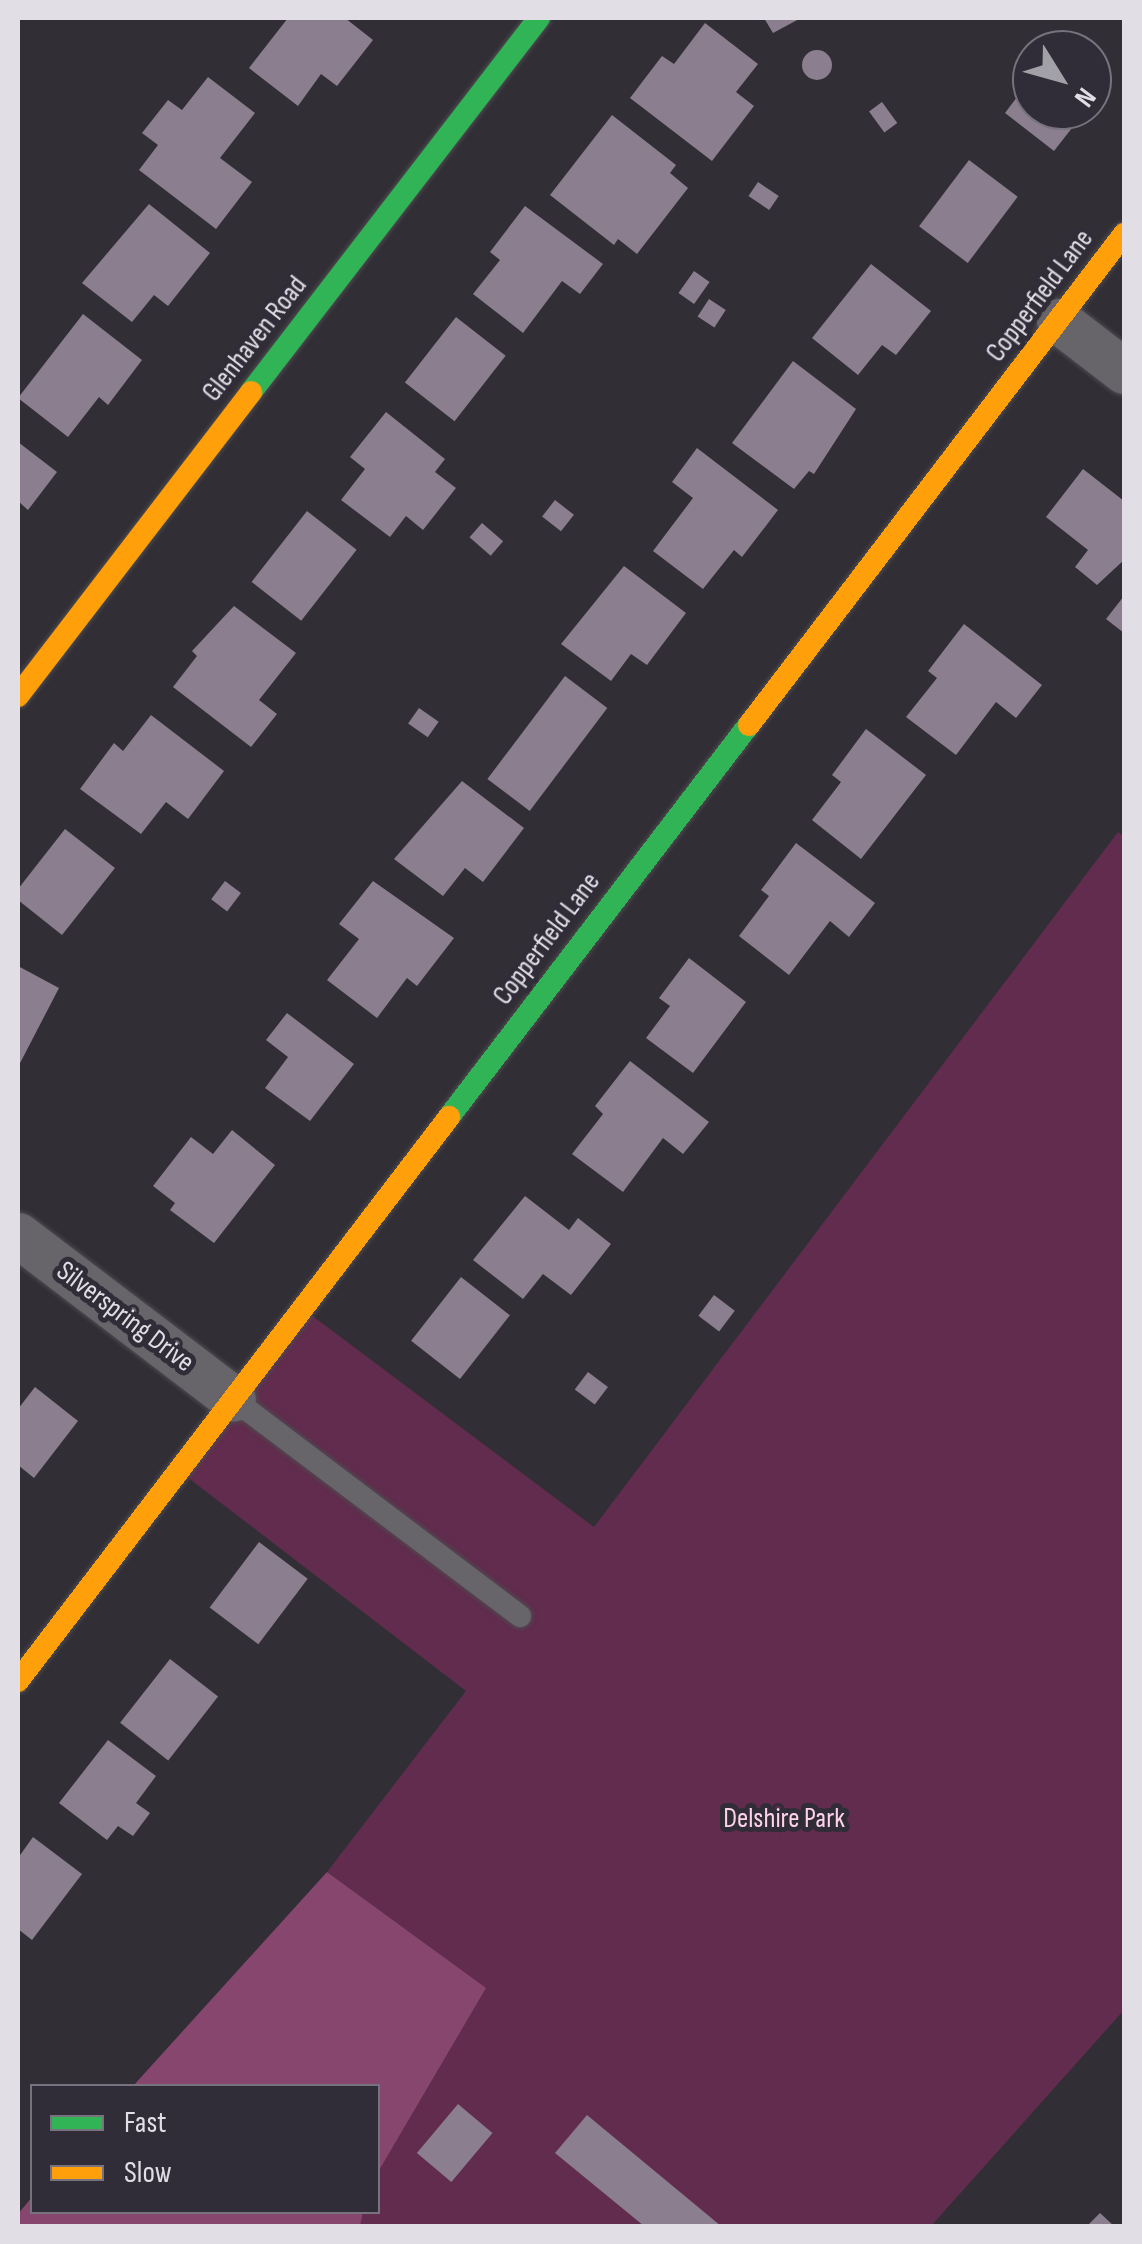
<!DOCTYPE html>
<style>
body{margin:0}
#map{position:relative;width:1142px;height:2244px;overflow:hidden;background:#312f35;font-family:"Sofia Sans Condensed",sans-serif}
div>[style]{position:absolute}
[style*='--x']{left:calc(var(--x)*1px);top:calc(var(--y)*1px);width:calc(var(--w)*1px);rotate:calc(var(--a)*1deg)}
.green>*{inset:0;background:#612c4d}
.forest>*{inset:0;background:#86466d}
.building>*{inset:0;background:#8b7e8e;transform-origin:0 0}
.round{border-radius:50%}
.roads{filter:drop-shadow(0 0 2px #4e4b51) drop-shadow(0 0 2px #4e4b51)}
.lane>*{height:22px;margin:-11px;padding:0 11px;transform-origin:11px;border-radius:11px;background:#67656a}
.street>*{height:45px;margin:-22.5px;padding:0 22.5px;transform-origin:22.5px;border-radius:22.5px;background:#67656a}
.fast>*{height:22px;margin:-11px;padding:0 11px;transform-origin:11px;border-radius:11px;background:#30b455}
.slow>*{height:22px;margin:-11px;padding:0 11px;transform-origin:11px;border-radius:11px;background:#ff9f0a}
span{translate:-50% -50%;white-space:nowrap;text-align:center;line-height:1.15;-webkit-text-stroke:10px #302c38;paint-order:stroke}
.street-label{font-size:28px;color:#e1dee6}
.park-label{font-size:28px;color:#fed2e9}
.frame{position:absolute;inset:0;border:20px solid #e1dee6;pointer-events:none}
.legend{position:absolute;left:30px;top:2084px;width:350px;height:130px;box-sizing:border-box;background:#302c38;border:2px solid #77737e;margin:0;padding:12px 18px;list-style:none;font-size:30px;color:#e1dee6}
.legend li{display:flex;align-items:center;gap:20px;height:50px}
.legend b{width:50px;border:2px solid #77737e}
.north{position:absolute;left:1012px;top:30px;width:100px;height:100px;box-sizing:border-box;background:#302c38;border:2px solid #77737e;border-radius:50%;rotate:127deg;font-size:28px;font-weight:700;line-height:40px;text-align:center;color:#e1dee6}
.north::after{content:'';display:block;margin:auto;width:35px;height:45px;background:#a3a1a8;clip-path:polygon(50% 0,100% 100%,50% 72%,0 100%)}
</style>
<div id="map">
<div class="green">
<i style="clip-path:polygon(1118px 832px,1124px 837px,1124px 2010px,931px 2226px,319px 2226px,330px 2212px,378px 2212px,378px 2143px,485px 1988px,327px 1872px,466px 1691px,178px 1470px,302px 1308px,594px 1527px)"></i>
</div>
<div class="forest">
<i style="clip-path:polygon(327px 1872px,486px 1988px,378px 2172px,378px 2086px,133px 2086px)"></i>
<i style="clip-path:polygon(32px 2197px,32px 2212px,363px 2212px,360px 2226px,18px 2226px,18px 2214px)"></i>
</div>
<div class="building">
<i style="clip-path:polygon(288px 18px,345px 18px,373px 40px,337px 86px,321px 74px,298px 106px,249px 68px)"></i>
<i style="clip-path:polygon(764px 18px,801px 18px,773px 33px)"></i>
<i style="clip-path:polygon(705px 23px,758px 64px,736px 92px,754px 106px,712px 161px,630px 98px,662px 56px,674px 64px)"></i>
<i class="round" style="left:802px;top:50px;width:30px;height:30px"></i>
<i style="clip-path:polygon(1092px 74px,1105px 84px,1092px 101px)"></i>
<i style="clip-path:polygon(208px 77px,255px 113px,220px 158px,252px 182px,216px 229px,139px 170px,158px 145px,142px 133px,168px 100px,182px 110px)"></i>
<i style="clip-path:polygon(1032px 77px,1032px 110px,1086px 110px,1054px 151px,1005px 113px)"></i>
<i style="left:882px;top:102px;width:26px;height:16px;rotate:54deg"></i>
<i style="clip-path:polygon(612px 115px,676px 165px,670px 173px,688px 188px,637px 254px,618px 239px,614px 245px,550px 195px)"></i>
<i style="left:969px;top:160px;width:61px;height:83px;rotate:37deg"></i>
<i style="left:758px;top:182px;width:25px;height:17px;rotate:34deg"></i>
<i style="clip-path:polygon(149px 204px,210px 253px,168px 306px,154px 295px,132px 322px,82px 283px)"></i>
<i style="clip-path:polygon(525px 206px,603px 264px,580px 294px,562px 281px,523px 333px,473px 294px,500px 260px,490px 252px)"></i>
<i style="clip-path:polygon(871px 264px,931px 311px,896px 355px,882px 345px,858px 375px,812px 338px)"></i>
<i style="left:694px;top:271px;width:19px;height:27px;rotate:35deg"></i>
<i style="left:709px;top:299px;width:20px;height:21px;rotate:33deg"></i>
<i style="clip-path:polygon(83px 314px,142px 360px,108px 405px,99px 397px,68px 437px,18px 398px)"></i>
<i style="left:456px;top:317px;width:63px;height:83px;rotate:38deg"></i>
<i style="clip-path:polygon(793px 361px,856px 409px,814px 474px,809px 471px,794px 489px,732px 443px)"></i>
<i style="clip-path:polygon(386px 412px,445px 459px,435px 472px,456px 488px,423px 530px,406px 516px,390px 537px,341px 500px,365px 469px,350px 457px)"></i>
<i style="clip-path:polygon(18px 442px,57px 472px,28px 510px,18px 501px)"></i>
<i style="clip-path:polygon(697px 448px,778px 510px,742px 557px,734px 550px,703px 589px,653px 551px,693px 498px,672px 482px)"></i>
<i style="clip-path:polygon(1083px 469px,1124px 501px,1124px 560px,1097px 585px,1075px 567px,1088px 550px,1046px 517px)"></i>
<i style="left:555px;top:500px;width:24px;height:21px;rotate:38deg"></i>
<i style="left:307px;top:511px;width:63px;height:90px;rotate:38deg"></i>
<i style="left:482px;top:523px;width:28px;height:19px;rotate:41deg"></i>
<i style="clip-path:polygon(624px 566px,686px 613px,647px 665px,631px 654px,611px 681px,561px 644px)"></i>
<i style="clip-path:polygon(1124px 596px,1124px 633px,1106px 619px)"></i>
<i style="clip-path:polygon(234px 606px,296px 653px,259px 700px,277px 714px,251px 747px,173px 687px,197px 656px,192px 651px)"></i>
<i style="clip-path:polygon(964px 624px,1042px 685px,1016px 718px,996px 702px,956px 755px,906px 717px,937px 678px,928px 671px)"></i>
<i style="left:565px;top:676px;width:53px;height:129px;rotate:37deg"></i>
<i style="left:419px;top:708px;width:24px;height:19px;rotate:35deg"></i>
<i style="clip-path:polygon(151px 715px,224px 771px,188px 819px,166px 802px,141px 834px,80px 789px,114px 743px,123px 751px)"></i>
<i style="clip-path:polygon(866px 729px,926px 775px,861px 859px,812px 820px,841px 782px,832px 775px)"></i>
<i style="clip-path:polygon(462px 781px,524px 828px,483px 882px,465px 868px,443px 896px,394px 859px)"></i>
<i style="clip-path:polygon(65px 829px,115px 868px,62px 935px,18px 900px,18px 889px)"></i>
<i style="clip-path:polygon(796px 843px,875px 903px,849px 937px,830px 921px,789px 975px,739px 936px,769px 896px,761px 890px)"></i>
<i style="left:225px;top:881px;width:20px;height:23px;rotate:37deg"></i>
<i style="clip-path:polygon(373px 881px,454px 938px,417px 986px,407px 978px,377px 1018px,327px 980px,359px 939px,339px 924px)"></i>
<i style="clip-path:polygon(689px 958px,746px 1002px,693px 1073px,646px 1038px,670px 1006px,659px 998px)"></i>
<i style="clip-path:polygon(18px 966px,59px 988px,18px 1067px)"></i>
<i style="clip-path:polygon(287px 1013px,354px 1064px,310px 1121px,265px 1088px,288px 1057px,266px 1040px)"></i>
<i style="clip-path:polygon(630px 1061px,709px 1122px,683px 1154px,663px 1138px,623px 1192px,572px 1154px,603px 1114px,595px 1106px)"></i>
<i style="clip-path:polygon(232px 1130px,275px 1165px,214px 1243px,170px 1210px,175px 1203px,153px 1186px,191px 1137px,213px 1154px)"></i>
<i style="clip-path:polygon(525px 1196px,569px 1230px,578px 1218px,611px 1244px,571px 1295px,543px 1274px,523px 1299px,473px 1260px)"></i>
<i style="left:461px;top:1277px;width:62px;height:81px;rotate:38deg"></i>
<i style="left:714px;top:1295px;width:26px;height:26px;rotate:37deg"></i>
<i style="left:588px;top:1372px;width:25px;height:22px;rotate:37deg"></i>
<i style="clip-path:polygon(35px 1387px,78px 1421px,34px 1478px,18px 1465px,18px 1409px)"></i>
<i style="left:259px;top:1542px;width:61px;height:82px;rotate:37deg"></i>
<i style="left:170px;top:1659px;width:61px;height:81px;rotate:38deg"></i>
<i style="clip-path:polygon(108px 1740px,156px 1776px,136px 1803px,150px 1813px,133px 1836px,118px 1826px,107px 1840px,59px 1803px)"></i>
<i style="clip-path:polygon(33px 1837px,82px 1874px,32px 1940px,18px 1929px,18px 1858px)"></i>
<i style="left:458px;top:2104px;width:45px;height:64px;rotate:40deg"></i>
<i style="clip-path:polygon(587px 2115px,721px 2226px,644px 2226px,555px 2153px)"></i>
<i style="clip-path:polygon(1100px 2213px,1114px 2226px,1087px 2226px)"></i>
</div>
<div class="roads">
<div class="lane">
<i style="--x:233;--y:1399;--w:360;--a:37.1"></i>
</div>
<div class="street">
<i style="--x:1059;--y:321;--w:82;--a:37.6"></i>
<i style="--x:18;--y:1235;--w:270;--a:37.3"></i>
</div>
<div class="fast">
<i style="--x:251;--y:392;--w:472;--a:-52.4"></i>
<i style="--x:449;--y:1117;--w:494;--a:-52.6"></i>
</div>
<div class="slow">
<i style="--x:18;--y:696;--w:383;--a:-52.5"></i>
<i style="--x:749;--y:725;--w:618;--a:-52.63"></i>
<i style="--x:18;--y:1681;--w:710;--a:-52.61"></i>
</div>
</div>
<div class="street-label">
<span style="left:1040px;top:296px;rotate:-53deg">Copperfield Lane</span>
<span style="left:255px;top:339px;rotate:-52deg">Glenhaven Road</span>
<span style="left:547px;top:939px;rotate:-53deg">Copperfield Lane</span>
<span style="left:125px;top:1317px;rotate:37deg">Silverspring Drive</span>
</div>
<div class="park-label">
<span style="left:784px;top:1819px">Delshire Park</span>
</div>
<div class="frame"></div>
<ul class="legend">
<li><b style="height:12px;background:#30b455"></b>Fast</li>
<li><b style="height:12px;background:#ff9f0a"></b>Slow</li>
</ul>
<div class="north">N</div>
</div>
